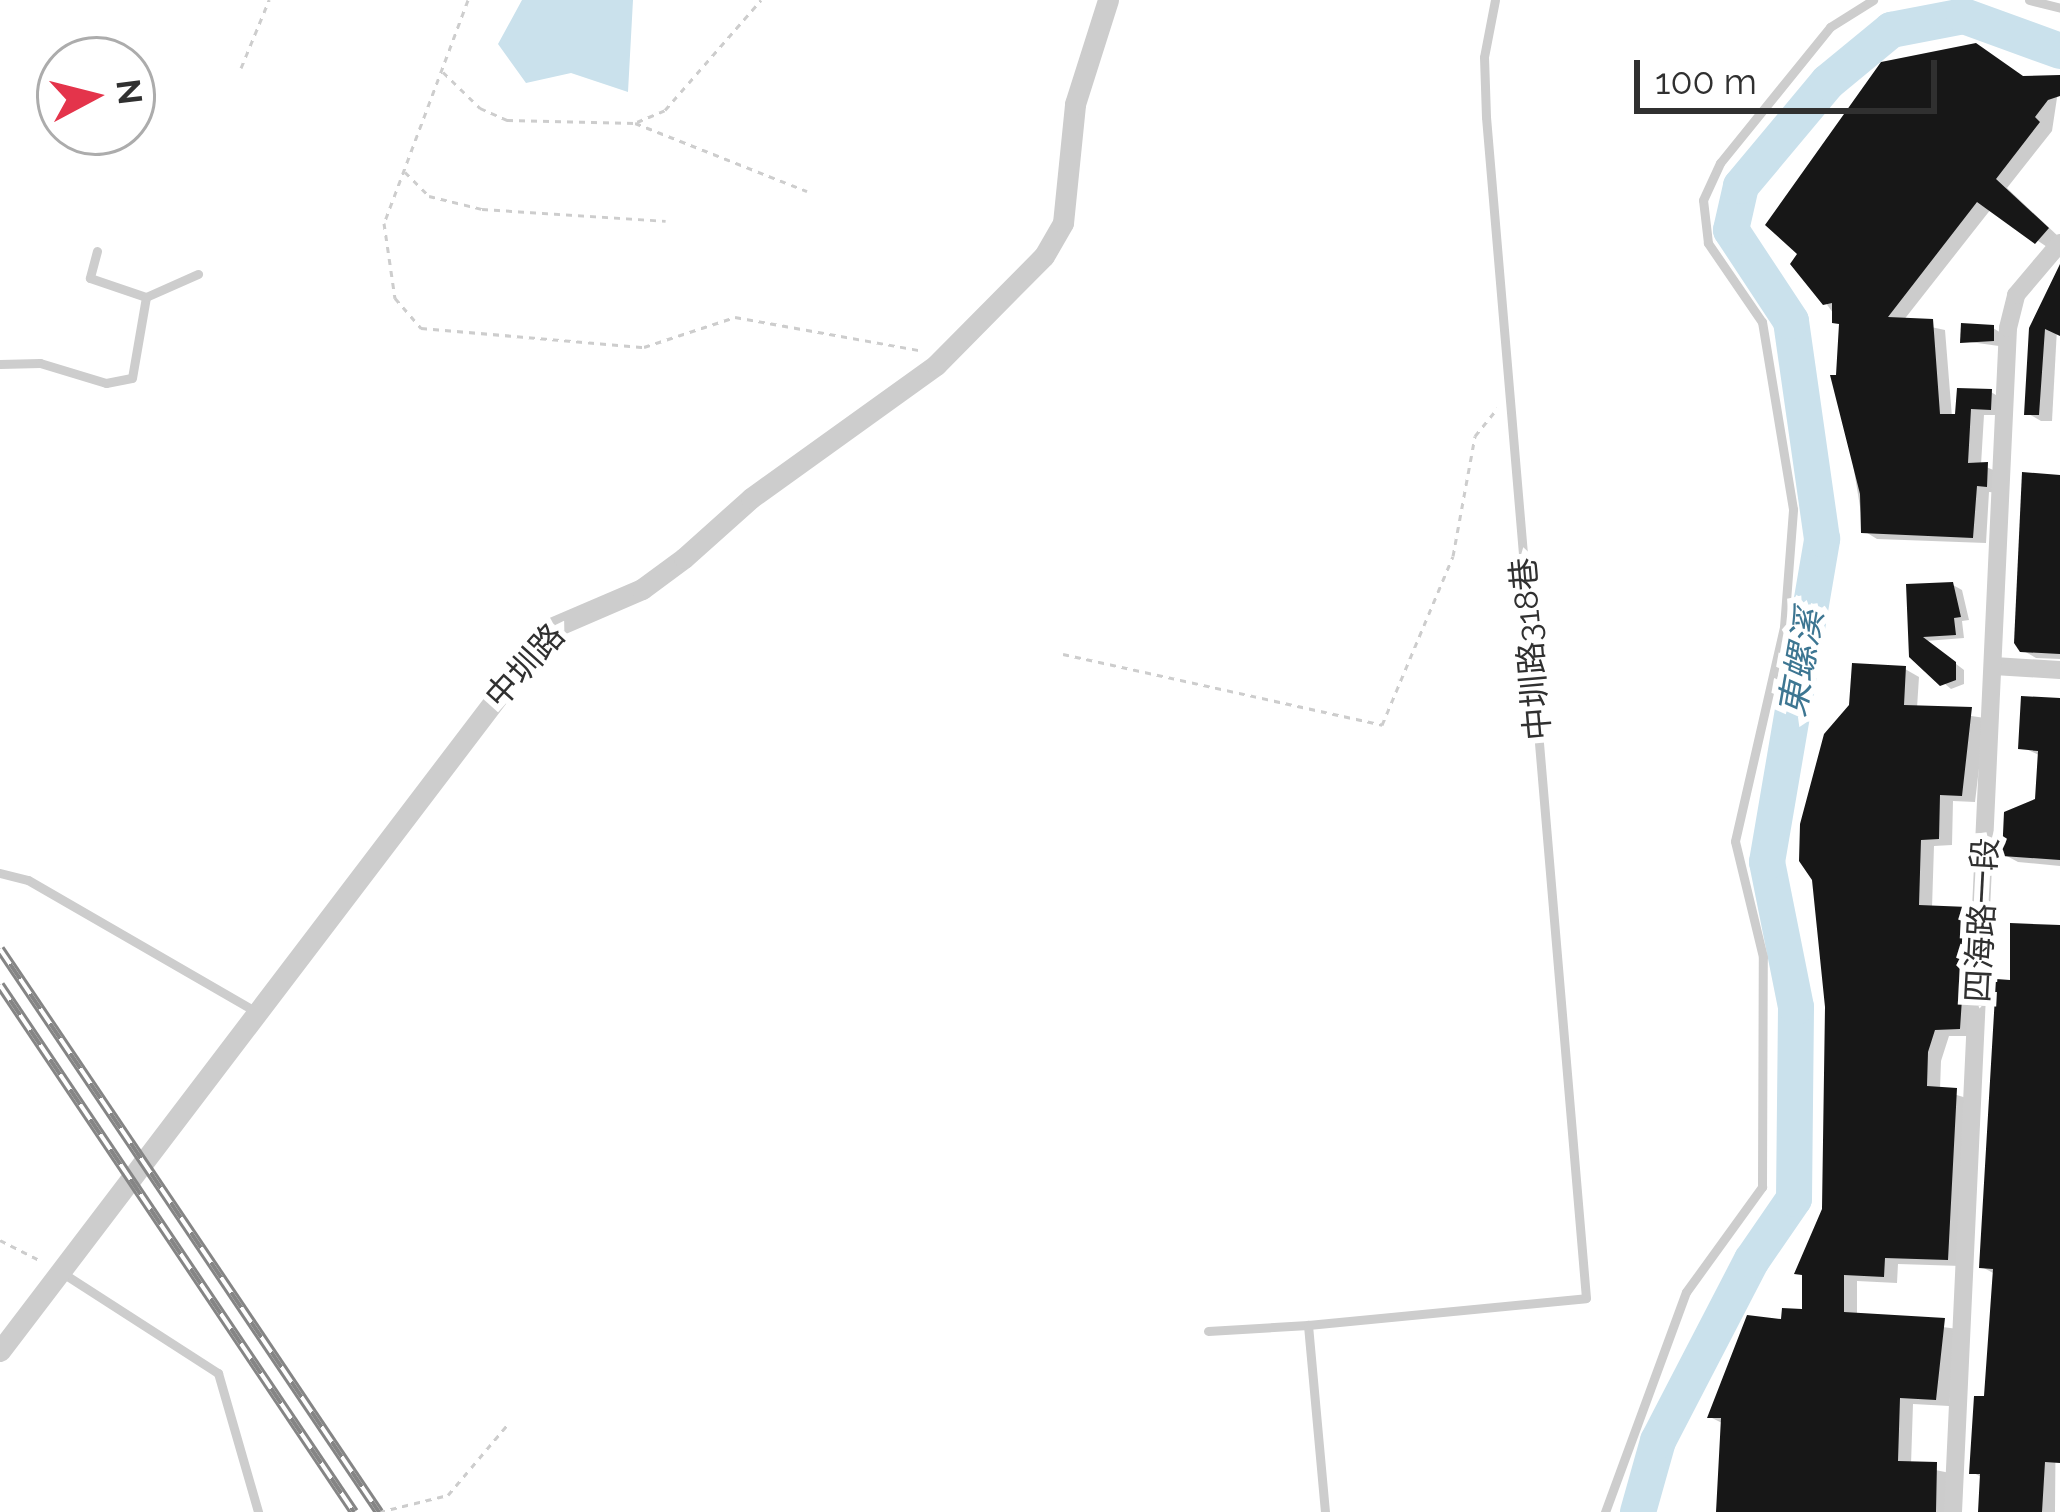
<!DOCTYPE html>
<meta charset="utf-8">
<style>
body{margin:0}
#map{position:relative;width:2060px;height:1512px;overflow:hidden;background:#fff;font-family:Raleway,"Noto Sans TC",sans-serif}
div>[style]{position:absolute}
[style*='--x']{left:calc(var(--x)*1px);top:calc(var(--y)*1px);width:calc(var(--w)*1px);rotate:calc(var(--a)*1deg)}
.water>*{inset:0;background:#cae1ec}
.shadow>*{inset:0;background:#0003}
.river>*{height:36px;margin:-18px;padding:0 18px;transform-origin:18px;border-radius:18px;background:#cae1ec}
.building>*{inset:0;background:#171717}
.path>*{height:3px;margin-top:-1.5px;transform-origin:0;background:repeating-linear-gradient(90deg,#cdcdcd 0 6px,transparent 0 12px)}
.service>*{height:9px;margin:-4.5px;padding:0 4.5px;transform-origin:4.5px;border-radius:4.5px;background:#cdcdcd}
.minor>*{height:18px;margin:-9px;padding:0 9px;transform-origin:9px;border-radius:9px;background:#cdcdcd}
.tertiary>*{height:21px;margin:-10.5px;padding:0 10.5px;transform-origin:10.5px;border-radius:10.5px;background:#cdcdcd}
.rail>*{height:10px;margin-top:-5px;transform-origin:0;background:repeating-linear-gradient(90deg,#fff 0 18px,#858585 0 36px);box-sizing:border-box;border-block:3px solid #858585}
span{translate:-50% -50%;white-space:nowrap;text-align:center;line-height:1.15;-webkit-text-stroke:12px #fff;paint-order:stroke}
.street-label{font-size:33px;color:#303030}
.water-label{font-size:36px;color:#3d7692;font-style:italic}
.north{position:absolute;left:36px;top:36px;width:120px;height:120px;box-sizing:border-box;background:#fff;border:3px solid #acacac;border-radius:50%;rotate:83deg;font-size:33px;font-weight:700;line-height:48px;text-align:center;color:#303030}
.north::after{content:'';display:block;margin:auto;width:42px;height:54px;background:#e4344b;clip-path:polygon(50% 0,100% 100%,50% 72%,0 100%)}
.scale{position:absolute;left:1634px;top:60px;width:303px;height:54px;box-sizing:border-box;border:6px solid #303030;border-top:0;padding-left:15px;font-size:36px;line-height:42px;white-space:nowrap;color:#303030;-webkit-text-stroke:9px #fff;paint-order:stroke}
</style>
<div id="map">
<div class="water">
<i style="clip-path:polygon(522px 0,633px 0,628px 92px,571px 73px,526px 83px,498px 44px)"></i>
</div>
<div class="shadow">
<i style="clip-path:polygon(2060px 78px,2052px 131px,2007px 188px,2060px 238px,2050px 249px,1991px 209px,1903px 321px,1945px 330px,1952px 417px,1991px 392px,2004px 400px,2003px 415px,1984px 415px,1981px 465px,2001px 473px,2000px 493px,1989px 492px,1986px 543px,1877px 539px,1864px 531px,1839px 379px,1842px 325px,1825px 302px,2025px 79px)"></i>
<i style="clip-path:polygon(2060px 273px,2052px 421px,2041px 421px,2027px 413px,2032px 329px)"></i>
<i style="clip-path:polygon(1993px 328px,2006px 336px,2006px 347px,1963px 341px)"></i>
<i style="clip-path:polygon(2060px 478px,2060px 659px,2036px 658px,2022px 650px)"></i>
<i style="clip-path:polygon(1953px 585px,1962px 590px,1969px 620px,1962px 621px,1964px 638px,1926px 641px,1964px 670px,1964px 684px,1951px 689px,1912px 656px)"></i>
<i style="clip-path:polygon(1905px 669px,1919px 677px,1917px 708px,1985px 718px,1975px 802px,1953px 801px,1952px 845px,1934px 846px,1932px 908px,1980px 918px,1973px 1036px,1949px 1036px,1941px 1061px,1940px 1090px,1970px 1099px,1961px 1266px,1898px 1264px,1897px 1283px,1857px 1281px,1857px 1316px,1958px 1329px,1949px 1406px,1913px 1404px,1911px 1465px,1950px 1473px,1946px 1512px,1719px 1512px,1724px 1424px,1710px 1417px,1784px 1322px,1805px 1312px,1805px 1277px,1798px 1273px,1825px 1210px)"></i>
<i style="clip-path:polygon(2060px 701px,2060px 866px,2018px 862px,2005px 855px,2037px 801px,2041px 756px,2022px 747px)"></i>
<i style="clip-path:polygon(2060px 928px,2055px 1512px,1981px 1512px,1983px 1478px,1972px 1472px,1987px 1399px,1995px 1274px,1982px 1267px,2013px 983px)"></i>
</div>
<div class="river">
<i style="--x:1638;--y:1512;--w:74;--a:-74.3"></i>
<i style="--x:1658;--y:1441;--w:204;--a:-62.6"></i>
<i style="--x:1752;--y:1260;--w:74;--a:-55.5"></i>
<i style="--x:1794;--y:1199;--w:192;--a:-89.4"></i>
<i style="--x:1796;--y:1007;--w:148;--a:-101.3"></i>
<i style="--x:1767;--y:862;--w:328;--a:-80.3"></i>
<i style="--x:1822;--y:539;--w:220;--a:-98.1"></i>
<i style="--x:1791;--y:321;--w:109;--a:-123.4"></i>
<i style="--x:1731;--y:230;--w:45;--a:-77.2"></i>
<i style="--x:1741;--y:186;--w:136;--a:-50.1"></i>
<i style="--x:1828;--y:82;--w:82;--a:-39.5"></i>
<i style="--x:1891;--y:30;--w:74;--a:-10.9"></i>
<i style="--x:1964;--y:16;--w:102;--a:20"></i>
</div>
<div class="building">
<i style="clip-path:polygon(1976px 43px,2023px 76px,2060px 75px,2060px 96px,2048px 100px,2035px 117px,2040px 122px,1996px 179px,2049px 228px,2035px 244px,1977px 202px,1888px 317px,1933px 319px,1940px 414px,1955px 414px,1957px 388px,1992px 389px,1991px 410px,1971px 409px,1968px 463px,1988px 462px,1987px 487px,1977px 486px,1973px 538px,1861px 533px,1860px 494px,1830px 375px,1836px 375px,1839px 324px,1832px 323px,1832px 303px,1823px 305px,1790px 264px,1797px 254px,1765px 225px,1881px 62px)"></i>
<i style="clip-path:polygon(2060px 264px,2060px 336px,2045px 329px,2039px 415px,2024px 415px,2029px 328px)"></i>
<i style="clip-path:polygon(1961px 323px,1994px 325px,1994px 341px,1960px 343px)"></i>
<i style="clip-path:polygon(2022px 472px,2060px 475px,2060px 654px,2020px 652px,2014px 643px)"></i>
<i style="clip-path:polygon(1953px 582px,1961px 617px,1954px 618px,1956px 635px,1923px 637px,1956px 662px,1956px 680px,1940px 686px,1909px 657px,1906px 584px)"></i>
<i style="clip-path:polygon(1852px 663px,1906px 666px,1904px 705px,1972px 707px,1962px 796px,1940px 795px,1939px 839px,1921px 840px,1919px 905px,1968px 907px,1960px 1029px,1935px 1030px,1928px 1052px,1927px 1086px,1957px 1088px,1948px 1260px,1885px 1258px,1884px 1277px,1844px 1275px,1844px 1312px,1945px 1318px,1936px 1400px,1900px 1398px,1898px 1461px,1937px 1462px,1936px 1512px,1716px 1512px,1721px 1418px,1707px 1418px,1747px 1315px,1781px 1319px,1782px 1308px,1802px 1309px,1802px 1275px,1794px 1274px,1822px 1209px,1825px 1007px,1812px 880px,1799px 861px,1800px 824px,1824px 734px,1849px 705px)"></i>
<i style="clip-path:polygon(2021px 696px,2060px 698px,2060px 860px,2002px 856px,2004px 812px,2035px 799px,2038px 751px,2018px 749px)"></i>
<i style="clip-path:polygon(2010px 923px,2060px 925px,2060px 1463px,2045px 1462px,2042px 1512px,1978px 1512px,1980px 1474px,1969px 1474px,1974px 1396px,1984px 1396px,1993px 1269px,1979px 1268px,1996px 979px,2010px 980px)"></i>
</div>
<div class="path">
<i style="--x:468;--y:0;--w:238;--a:110.6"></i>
<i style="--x:384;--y:223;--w:76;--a:81.7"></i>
<i style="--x:395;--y:298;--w:40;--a:49"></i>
<i style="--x:421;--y:328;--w:224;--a:4.9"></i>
<i style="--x:644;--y:347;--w:96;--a:-18.2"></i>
<i style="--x:735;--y:317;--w:187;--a:10.2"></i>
<i style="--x:241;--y:68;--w:74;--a:-67.6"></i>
<i style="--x:443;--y:72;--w:52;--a:44.2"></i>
<i style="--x:480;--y:108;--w:30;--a:24"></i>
<i style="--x:507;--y:120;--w:128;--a:1.3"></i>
<i style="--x:635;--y:123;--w:185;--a:21.6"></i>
<i style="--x:637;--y:122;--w:30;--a:-23"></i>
<i style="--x:665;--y:110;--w:146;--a:-48.9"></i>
<i style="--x:405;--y:172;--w:34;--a:45"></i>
<i style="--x:429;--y:196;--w:55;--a:13.8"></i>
<i style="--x:482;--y:209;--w:184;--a:3.7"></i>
<i style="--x:1063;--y:654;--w:327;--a:12.5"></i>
<i style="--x:1382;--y:725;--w:183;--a:-67.2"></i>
<i style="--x:1453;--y:556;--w:122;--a:-79.6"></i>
<i style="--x:1475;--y:436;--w:36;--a:-51"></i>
<i style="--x:0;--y:1240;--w:46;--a:27.1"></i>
<i style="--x:379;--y:1512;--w:71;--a:-13.8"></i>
<i style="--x:448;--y:1495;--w:93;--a:-49.8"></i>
</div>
<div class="service">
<i style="--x:2029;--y:0;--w:32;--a:14"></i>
<i style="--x:97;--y:251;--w:28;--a:105"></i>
<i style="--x:90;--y:278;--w:59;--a:18.7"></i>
<i style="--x:0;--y:364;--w:40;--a:-1.4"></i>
<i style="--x:40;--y:363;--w:69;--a:16.9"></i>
<i style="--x:106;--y:383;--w:26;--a:-11"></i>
<i style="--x:132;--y:378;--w:82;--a:-80.2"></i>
<i style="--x:146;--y:297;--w:57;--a:-23.9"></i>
<i style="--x:0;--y:873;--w:29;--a:14"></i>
<i style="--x:28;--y:880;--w:266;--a:30"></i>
<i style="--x:61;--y:1272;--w:187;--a:32.8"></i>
<i style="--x:218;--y:1373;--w:145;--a:73.9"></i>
<i style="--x:1208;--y:1331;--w:100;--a:-3.4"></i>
<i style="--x:1325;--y:1512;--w:188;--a:-95.2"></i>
<i style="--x:1308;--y:1325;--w:279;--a:-5.5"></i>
<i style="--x:1586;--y:1298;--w:1185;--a:-94.84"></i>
<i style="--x:1486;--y:117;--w:60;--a:-91.9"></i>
<i style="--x:1484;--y:57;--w:58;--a:-79.1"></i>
<i style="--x:1605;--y:1512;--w:234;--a:-69.8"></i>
<i style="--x:1686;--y:1292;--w:130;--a:-54.1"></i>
<i style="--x:1762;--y:1187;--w:230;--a:-89.8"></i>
<i style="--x:1763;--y:957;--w:119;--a:-103.6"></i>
<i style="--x:1735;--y:841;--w:220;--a:-77.1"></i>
<i style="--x:1784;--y:627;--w:118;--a:-85.6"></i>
<i style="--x:1793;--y:509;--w:190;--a:-99.4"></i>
<i style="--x:1762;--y:322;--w:96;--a:-124.4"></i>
<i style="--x:1708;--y:243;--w:43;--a:-96.6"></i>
<i style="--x:1703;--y:200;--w:41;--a:-65.3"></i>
<i style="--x:1720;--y:163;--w:175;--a:-51"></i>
<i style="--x:1830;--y:27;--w:51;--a:-32.1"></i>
</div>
<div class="minor">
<i style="--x:1994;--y:666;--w:66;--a:3.5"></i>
<i style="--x:1953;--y:1512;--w:1185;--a:-87.34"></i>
<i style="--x:2008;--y:328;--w:34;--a:-76"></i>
<i style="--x:2016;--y:295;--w:68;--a:-49.8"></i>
</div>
<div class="tertiary">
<i style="--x:0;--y:1351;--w:907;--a:-52.75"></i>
<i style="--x:549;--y:629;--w:101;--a:-23.3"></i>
<i style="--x:642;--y:589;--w:52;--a:-36.4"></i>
<i style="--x:684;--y:558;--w:90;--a:-41.8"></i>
<i style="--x:751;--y:498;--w:228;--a:-35.7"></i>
<i style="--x:936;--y:365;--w:153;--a:-45.3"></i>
<i style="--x:1044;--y:256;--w:38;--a:-60"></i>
<i style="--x:1063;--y:223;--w:120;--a:-84.2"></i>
<i style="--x:1075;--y:104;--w:109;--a:-72.4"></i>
</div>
<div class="rail">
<i style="--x:0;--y:949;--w:679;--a:56.05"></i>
<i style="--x:0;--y:985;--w:635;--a:56.11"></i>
</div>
<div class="street-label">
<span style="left:1531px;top:649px;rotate:-95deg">中圳路318巷</span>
<span style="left:525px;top:666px;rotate:-48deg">中圳路</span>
<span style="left:1982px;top:920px;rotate:-87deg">四海路一段</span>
</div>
<div class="water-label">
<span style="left:1801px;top:663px;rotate:-80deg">東螺溪</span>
</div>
<div class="north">N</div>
<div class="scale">100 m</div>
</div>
